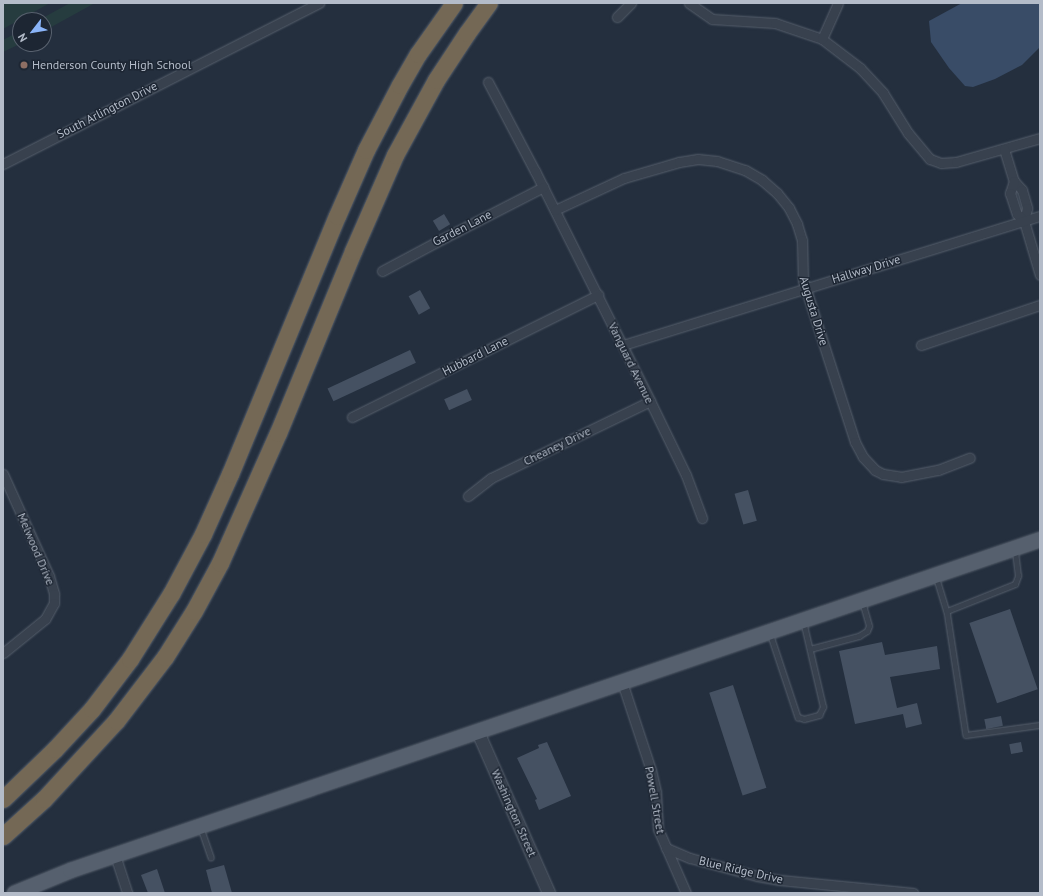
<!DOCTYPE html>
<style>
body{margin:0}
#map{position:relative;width:1043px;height:896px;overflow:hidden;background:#242f3e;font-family:"PT Sans",sans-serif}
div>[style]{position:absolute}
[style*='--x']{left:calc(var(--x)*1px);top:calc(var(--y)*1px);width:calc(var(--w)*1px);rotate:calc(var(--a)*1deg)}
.green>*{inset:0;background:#263c3f}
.water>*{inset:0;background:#394c67}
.building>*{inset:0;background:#455162;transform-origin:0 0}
.roads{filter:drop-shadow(0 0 1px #565f6c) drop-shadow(0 0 1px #565f6c)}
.service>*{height:4.5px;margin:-2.25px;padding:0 2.25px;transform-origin:2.25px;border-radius:2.25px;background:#38414e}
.minor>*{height:9px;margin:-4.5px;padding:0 4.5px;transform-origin:4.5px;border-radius:4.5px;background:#38414e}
.tertiary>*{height:12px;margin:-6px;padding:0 6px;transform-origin:6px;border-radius:6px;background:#38414e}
.primary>*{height:15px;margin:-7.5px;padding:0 7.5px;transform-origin:7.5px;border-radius:7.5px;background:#56606e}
.motorway>*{height:17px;margin:-8.5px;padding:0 8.5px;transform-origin:8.5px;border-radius:8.5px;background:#746855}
.dots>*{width:11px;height:11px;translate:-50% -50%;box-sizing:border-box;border:2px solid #1d2633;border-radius:50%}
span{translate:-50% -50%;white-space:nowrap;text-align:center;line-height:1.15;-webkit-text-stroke:3px #1d2633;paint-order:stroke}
.poi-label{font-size:12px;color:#b4bcc9}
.left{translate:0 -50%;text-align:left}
.street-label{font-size:12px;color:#b4bcc9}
.frame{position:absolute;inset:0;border:4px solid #b4bcc9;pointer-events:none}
.north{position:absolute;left:12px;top:12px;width:40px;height:40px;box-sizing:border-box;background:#1d2633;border:1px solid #59626f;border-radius:50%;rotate:239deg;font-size:11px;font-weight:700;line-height:16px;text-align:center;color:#b4bcc9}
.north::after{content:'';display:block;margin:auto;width:14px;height:18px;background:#8ab4f8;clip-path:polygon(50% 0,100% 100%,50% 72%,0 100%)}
</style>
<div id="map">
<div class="green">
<i style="clip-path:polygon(3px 3px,50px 3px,3px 29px)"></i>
<i style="clip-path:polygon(70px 3px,95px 3px,44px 31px,44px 20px,39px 20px)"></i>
<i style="clip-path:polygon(20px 31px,20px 44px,3px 52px,3px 40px)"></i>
</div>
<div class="water">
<i style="clip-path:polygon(962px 3px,1040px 3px,1040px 47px,1022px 65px,995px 79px,973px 87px,965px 86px,949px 68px,931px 42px,929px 21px)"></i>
</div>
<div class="building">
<i style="left:444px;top:214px;width:12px;height:13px;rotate:59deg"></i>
<i style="left:420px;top:290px;width:21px;height:13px;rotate:61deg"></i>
<i style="left:410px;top:350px;width:14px;height:91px;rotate:65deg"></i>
<i style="left:467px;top:389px;width:12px;height:25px;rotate:66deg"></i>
<i style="left:748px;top:490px;width:32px;height:14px;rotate:74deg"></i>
<i style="left:1010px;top:609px;width:85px;height:43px;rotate:71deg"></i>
<i style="clip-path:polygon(882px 642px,885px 655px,937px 646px,940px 669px,890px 677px,897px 708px,917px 703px,922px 724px,906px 728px,903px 714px,855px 724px,839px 651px)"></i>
<i style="left:733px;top:685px;width:108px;height:25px;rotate:72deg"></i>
<i style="left:1001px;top:716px;width:10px;height:17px;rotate:79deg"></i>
<i style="clip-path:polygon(547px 742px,571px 796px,539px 810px,535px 800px,537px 799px,517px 758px,539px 748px,538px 745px)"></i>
<i style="left:1021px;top:742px;width:10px;height:12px;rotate:79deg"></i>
<i style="clip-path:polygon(224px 865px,232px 893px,212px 893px,206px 870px)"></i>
<i style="clip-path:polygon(157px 869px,165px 893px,148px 893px,141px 875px)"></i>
</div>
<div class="roads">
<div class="service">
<i style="--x:936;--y:576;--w:37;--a:73"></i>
<i style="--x:947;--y:611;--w:125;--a:81.3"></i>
<i style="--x:966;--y:735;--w:75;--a:-7.7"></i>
<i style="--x:947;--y:611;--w:73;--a:-21.7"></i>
<i style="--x:1015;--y:584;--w:9;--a:-69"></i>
<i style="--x:1018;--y:576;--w:26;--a:-97"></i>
<i style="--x:770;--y:633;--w:89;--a:71.6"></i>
<i style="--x:798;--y:717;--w:6;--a:18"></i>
<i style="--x:804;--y:719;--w:16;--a:-15"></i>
<i style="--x:819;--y:715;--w:9;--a:-63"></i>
<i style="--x:823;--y:707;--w:88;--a:-103.1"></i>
<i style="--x:810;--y:649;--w:51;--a:-14.9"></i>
<i style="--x:859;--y:636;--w:9;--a:-32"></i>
<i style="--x:867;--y:631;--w:5;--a:-68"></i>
<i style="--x:869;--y:626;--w:25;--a:-106"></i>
<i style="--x:201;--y:828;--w:31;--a:71"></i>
</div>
<div class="minor">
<i style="--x:689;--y:3;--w:28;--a:35"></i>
<i style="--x:712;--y:19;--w:63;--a:3.6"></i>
<i style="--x:775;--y:23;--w:50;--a:18.8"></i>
<i style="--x:822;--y:39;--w:48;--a:37.3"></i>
<i style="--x:860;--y:68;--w:34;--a:47"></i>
<i style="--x:883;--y:93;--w:47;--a:58"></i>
<i style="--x:908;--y:133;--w:34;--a:50"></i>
<i style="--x:930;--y:159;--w:12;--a:20"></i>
<i style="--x:941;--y:163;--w:15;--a:-4"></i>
<i style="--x:956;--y:162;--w:87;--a:-15.9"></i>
<i style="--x:617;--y:17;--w:20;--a:-45"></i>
<i style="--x:822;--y:39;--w:39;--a:-66"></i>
<i style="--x:488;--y:82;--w:101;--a:62.2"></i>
<i style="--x:535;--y:171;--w:257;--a:63.4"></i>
<i style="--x:650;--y:401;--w:82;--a:64.1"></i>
<i style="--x:686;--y:475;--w:46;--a:69.6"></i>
<i style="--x:1004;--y:149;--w:34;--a:73"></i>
<i style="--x:1014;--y:181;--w:12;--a:48"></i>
<i style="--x:1022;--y:190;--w:19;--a:74"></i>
<i style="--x:1027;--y:208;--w:13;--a:103"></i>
<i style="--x:3;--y:164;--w:355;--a:-27"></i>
<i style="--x:1014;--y:181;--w:13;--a:108"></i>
<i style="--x:1010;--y:193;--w:22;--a:72"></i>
<i style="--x:1017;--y:214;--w:10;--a:45"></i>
<i style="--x:1024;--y:221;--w:56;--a:73.5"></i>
<i style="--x:555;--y:210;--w:76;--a:-24.9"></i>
<i style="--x:624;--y:178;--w:57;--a:-16.2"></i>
<i style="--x:679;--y:162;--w:19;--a:-9"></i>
<i style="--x:698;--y:159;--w:19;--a:6"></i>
<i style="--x:717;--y:161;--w:29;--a:18"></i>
<i style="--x:745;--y:170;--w:20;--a:30"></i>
<i style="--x:762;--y:180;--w:20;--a:41"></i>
<i style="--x:777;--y:193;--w:19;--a:51"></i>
<i style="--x:789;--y:208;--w:18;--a:63"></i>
<i style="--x:797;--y:224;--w:17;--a:73"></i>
<i style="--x:802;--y:240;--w:40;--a:88.6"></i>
<i style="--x:803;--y:280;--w:170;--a:72.2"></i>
<i style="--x:855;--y:442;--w:17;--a:62"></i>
<i style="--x:863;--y:457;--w:18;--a:47"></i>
<i style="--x:875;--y:470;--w:9;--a:27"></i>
<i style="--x:883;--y:474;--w:18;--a:9"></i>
<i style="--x:901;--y:477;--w:38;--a:-11"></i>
<i style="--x:938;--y:470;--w:34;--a:-21"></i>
<i style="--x:382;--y:271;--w:68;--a:-28.1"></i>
<i style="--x:442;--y:239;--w:114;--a:-27.2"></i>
<i style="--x:623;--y:345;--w:436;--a:-17.2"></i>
<i style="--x:921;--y:345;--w:126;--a:-18.6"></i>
<i style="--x:352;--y:417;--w:275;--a:-26.4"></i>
<i style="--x:3;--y:474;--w:112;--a:65.7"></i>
<i style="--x:49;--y:576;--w:19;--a:74"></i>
<i style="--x:54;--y:594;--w:9;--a:90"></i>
<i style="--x:54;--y:603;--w:18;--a:119"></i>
<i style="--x:45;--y:619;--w:54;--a:141"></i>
<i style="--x:468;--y:496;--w:29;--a:-38"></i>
<i style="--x:491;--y:478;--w:177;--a:-25.8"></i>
<i style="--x:622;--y:682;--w:93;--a:71.8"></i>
<i style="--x:651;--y:770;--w:23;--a:77"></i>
<i style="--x:656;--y:792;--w:37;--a:87"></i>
<i style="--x:658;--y:829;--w:70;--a:66.4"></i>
<i style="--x:666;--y:848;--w:26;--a:23"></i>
<i style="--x:690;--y:858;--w:69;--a:15"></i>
<i style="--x:757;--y:876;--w:23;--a:10"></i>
<i style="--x:780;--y:880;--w:134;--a:5.6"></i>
<i style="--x:115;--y:855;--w:40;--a:72"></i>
</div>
<div class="tertiary">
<i style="--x:478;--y:732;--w:176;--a:66.2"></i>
</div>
<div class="primary">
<i style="--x:14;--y:893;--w:61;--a:-22.3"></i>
<i style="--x:70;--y:870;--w:1025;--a:-18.84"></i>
</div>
<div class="motorway">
<i style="--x:3;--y:799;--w:72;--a:-43.9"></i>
<i style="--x:55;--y:749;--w:54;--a:-47.2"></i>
<i style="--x:92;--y:709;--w:63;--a:-52.8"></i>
<i style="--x:130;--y:659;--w:77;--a:-57.8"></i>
<i style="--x:171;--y:594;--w:68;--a:-61.9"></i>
<i style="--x:203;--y:534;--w:66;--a:-65.8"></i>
<i style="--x:230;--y:474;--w:279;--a:-67.5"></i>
<i style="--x:337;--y:216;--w:72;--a:-66.3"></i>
<i style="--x:366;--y:150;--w:73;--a:-62.4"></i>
<i style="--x:400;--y:85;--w:36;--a:-60"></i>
<i style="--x:418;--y:54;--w:62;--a:-54.8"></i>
<i style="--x:3;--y:836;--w:55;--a:-42.1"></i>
<i style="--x:44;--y:799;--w:106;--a:-47.3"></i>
<i style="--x:116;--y:721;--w:81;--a:-52.6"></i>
<i style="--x:165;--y:657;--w:54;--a:-57.8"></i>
<i style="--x:194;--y:611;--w:55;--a:-61.6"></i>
<i style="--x:220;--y:563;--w:142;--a:-66"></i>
<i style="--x:278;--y:433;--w:197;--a:-67.6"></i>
<i style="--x:353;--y:251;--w:105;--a:-66.4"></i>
<i style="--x:395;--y:155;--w:85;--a:-61.3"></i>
<i style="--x:436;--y:80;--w:56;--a:-56.6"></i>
<i style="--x:467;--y:33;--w:37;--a:-54"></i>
</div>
</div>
<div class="dots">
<i style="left:24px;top:65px;background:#8d6e63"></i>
</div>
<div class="poi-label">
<span class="left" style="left:32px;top:65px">Henderson County High School</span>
</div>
<div class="street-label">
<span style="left:107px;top:110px;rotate:-27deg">South Arlington Drive</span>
<span style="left:462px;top:228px;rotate:-27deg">Garden Lane</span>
<span style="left:866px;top:269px;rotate:-17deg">Hallway Drive</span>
<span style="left:814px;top:311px;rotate:73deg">Augusta Drive</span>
<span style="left:475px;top:356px;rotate:-27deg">Hubbard Lane</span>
<span style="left:631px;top:363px;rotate:64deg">Vanguard Avenue</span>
<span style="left:557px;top:446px;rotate:-26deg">Cheaney Drive</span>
<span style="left:36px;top:549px;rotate:67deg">Melwood Drive</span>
<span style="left:655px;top:800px;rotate:80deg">Powell Street</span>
<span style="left:514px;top:813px;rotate:66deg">Washington Street</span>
<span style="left:741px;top:870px;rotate:13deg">Blue Ridge Drive</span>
</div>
<div class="frame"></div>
<div class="north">N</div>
</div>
